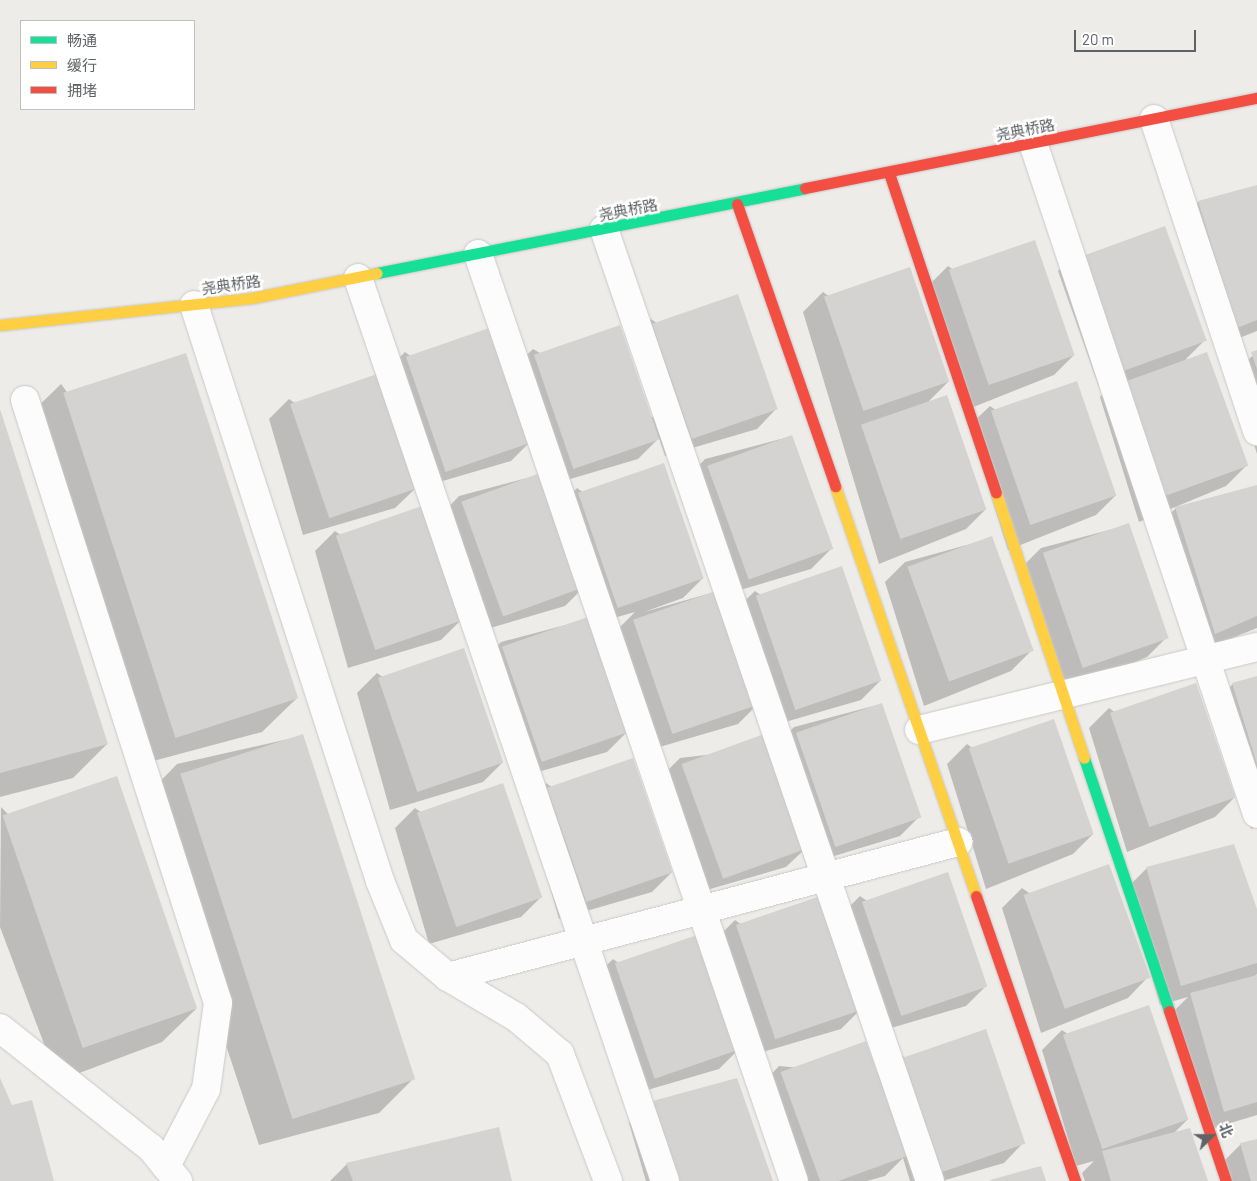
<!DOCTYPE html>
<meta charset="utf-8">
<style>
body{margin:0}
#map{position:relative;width:1257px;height:1181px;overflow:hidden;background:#eeece9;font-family:Barlow,"Noto Sans SC",sans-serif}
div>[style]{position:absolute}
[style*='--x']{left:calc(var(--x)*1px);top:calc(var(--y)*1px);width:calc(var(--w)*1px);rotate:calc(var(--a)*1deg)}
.shadow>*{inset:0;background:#0003}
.building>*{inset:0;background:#d5d3d2;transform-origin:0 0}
.roads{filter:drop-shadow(0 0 1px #c8c9c9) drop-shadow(0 0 1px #c8c9c9)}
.street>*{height:28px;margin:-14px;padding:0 14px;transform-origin:14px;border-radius:14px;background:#fcfcfc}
.fast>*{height:11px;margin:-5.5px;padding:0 5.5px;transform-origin:5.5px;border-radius:5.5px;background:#16e098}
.slow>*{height:11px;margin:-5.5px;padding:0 5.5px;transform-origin:5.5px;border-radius:5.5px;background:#ffcf43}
.jam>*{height:11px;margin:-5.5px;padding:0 5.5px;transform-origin:5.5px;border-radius:5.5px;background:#f24e42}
span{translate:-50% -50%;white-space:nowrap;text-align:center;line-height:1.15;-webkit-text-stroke:5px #fff;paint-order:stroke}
.street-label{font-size:15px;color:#5f6366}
.legend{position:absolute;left:20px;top:20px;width:175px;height:90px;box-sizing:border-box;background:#fff;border:1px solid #bfc1c2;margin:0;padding:6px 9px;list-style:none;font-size:15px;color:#5f6366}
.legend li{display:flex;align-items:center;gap:10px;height:25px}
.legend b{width:25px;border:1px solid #bfc1c2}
.north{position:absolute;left:1187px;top:1111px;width:50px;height:50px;-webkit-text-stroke:4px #fff;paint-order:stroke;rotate:68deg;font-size:14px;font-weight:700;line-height:20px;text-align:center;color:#5f6366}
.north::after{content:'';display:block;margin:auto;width:18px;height:22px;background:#5f6366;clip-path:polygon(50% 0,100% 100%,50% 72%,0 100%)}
.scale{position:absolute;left:1074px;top:30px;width:122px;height:22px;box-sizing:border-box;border:2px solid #5f6366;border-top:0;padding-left:6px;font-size:15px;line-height:18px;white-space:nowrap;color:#5f6366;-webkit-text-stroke:4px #fff;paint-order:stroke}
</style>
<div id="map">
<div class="shadow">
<i style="clip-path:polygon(1257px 187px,1257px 331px,1217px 347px,1178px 222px,1198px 202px)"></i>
<i style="clip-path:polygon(1078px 251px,1204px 341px,1186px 359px,1246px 466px,1226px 486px,1139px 522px,1100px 397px,1116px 381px,1099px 387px,1058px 271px)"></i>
<i style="clip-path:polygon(948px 266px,1074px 355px,1054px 375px,966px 410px,928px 286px)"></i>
<i style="clip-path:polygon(823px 292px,949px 381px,929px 401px,986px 509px,966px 529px,879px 564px,803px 312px)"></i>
<i style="clip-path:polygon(651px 319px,777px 408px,757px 429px,665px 456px,659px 438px,638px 459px,550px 485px,558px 507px,577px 488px,703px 578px,683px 598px,644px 612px,718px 591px,685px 480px,705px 459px,792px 436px,831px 549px,811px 569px,720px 596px,758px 704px,738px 724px,646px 751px,612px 635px,635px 612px,589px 625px,627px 732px,607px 752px,514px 779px,481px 663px,501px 642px,588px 619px,580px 591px,565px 606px,473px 633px,439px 517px,459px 496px,542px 474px,512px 369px,533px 349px,654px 418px,631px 339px)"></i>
<i style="clip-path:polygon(405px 352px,531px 441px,511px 461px,419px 488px,385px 372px)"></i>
<i style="clip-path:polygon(1257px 352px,1257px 454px,1232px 373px)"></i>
<i style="clip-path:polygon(61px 384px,296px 699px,262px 732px,142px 764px,27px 417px)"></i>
<i style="clip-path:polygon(289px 399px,416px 488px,395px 508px,303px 535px,269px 419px)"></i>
<i style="clip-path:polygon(990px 406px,1116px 495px,1096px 515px,1008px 550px,969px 426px)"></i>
<i style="clip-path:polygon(0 412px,107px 744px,73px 778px,0 797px)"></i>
<i style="clip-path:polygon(1257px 487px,1257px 628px,1195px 653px,1156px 528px,1177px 507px)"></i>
<i style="clip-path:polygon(1128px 525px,1167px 637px,1147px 657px,1060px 693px,1021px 568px,1041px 548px)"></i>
<i style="clip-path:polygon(335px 531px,461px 620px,441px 640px,348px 668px,315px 551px)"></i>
<i style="clip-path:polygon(992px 538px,1031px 651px,1011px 671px,924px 706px,885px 582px,905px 562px)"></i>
<i style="clip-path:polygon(755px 591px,881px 680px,861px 700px,768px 727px,734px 611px)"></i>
<i style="clip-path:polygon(377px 673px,503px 762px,483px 782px,390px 810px,357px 693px)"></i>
<i style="clip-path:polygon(1257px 678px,1257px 827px,1251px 829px,1212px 704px,1233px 684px)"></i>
<i style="clip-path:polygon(881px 704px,920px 816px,900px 836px,808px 864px,804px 850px,786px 867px,693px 894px,660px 778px,680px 758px,774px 747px,794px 727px)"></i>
<i style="clip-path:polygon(1109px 708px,1235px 797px,1215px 817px,1127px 852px,1089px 728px)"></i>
<i style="clip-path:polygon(302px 736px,412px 1080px,379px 1113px,259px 1145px,144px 798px,177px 764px)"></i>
<i style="clip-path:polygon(967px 744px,1093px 834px,1073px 854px,986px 889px,947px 764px)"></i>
<i style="clip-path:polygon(546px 783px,672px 872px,652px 892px,559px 919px,526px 803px)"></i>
<i style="clip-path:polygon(1px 807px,196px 1009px,162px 1042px,58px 1081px,0 927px)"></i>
<i style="clip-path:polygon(415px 808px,541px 897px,521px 917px,429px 944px,395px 828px)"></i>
<i style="clip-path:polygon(1147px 868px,1257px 913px,1257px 974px,1254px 977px,1257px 976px,1257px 1115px,1204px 1131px,1171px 1014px,1188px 997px,1160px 1005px,1126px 889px)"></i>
<i style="clip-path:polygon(1022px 888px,1148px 977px,1128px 998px,1041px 1033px,1002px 908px)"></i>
<i style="clip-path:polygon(860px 896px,987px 985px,966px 1006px,874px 1033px,840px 916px)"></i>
<i style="clip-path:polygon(735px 920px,861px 1009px,841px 1029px,749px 1056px,715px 940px)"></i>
<i style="clip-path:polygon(613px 959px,739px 1049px,719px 1069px,627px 1096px,593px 979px)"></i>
<i style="clip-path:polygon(1062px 1030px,1188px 1119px,1173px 1134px,1207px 1181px,1085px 1181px,1082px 1173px,1094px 1161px,1076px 1166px,1042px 1050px)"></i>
<i style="clip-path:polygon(898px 1053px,1024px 1142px,1004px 1163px,942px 1181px,910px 1181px,903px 1158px,885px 1176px,867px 1181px,787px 1181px,759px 1087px,779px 1066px,877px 1075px)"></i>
<i style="clip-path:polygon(649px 1103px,772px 1181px,646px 1181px,629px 1123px)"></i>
<i style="clip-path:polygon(1257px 1140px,1257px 1181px,1226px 1181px,1221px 1164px,1241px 1144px)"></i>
<i style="clip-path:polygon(347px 1164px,511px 1181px,330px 1181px)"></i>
</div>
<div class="building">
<i style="clip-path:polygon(1257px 185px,1257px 320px,1237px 328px,1198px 201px)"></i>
<i style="left:1165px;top:226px;width:122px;height:91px;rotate:70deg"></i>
<i style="left:1035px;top:240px;width:122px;height:91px;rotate:71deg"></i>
<i style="left:910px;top:267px;width:121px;height:91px;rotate:71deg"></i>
<i style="left:738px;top:294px;width:122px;height:91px;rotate:71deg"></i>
<i style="left:620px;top:325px;width:121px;height:91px;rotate:71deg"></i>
<i style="left:492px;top:327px;width:122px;height:91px;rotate:71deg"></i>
<i style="clip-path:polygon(1257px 350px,1257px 369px,1251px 352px)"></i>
<i style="left:1207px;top:352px;width:121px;height:91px;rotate:70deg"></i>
<i style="left:186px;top:353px;width:363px;height:129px;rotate:72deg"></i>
<i style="left:377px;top:374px;width:121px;height:92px;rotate:71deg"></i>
<i style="left:1077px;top:381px;width:121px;height:91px;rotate:71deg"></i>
<i style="left:947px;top:395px;width:121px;height:91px;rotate:71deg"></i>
<i style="clip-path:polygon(0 409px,108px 744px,0 773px)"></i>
<i style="left:792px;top:435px;width:121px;height:90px;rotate:70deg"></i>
<i style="left:664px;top:463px;width:122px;height:91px;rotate:71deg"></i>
<i style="left:546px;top:471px;width:122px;height:90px;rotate:70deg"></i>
<i style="clip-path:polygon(1257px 485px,1257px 616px,1215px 634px,1175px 507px)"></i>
<i style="left:422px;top:506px;width:121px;height:91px;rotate:71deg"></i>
<i style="left:1129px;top:523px;width:122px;height:91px;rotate:71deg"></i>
<i style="left:992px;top:536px;width:122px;height:90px;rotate:70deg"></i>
<i style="left:842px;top:566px;width:121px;height:91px;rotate:71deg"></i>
<i style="left:719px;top:590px;width:121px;height:91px;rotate:71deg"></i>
<i style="left:588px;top:617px;width:122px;height:91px;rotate:71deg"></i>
<i style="left:464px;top:648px;width:121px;height:91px;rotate:71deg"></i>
<i style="clip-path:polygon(1257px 676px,1257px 764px,1232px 683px)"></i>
<i style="left:1196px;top:683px;width:121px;height:91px;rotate:71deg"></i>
<i style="left:882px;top:703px;width:121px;height:91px;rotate:71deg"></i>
<i style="left:1054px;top:719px;width:122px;height:90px;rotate:71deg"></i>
<i style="left:767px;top:733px;width:122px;height:91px;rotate:70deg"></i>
<i style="left:303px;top:734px;width:363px;height:129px;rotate:72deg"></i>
<i style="left:633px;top:758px;width:121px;height:91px;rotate:71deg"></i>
<i style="left:117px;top:776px;width:246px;height:121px;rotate:71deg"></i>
<i style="left:503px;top:783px;width:121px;height:91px;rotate:71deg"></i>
<i style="clip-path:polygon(1234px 844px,1257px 909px,1257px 963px,1181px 986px,1146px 867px)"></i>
<i style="left:1109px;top:864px;width:121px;height:91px;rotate:70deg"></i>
<i style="left:948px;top:872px;width:121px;height:91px;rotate:71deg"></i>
<i style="left:823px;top:895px;width:121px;height:92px;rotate:71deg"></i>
<i style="left:700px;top:934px;width:122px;height:90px;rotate:71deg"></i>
<i style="clip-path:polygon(1257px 975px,1257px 1102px,1224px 1112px,1190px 993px)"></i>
<i style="left:1149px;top:1005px;width:121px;height:91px;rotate:71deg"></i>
<i style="left:986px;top:1029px;width:121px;height:91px;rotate:71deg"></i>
<i style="left:866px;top:1041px;width:122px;height:91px;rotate:70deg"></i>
<i style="clip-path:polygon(0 1078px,12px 1105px,32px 1100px,54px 1181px,0 1181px)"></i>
<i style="clip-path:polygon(737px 1078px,773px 1181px,672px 1181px,649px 1102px)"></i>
<i style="clip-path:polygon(499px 1127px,512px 1181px,353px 1181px,346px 1163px)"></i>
<i style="clip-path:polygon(1190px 1128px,1208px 1181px,1111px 1181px,1102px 1151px)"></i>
<i style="clip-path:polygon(1257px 1139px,1257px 1181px,1251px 1181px,1240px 1143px)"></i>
<i style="clip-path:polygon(1041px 1166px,1046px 1181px,990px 1181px,990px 1180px)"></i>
</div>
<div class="roads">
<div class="street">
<i style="--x:1154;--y:119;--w:329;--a:71.7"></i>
<i style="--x:1033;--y:143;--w:707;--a:71.54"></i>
<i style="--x:604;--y:229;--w:1006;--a:71.1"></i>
<i style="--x:478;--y:254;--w:979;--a:71.18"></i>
<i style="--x:358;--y:278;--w:954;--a:71.22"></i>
<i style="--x:194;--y:305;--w:605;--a:72.1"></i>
<i style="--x:380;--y:881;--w:64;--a:67.9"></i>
<i style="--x:404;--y:940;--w:57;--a:40.1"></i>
<i style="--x:448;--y:977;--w:79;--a:30.5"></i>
<i style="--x:516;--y:1017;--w:57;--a:40.1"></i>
<i style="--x:560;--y:1054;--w:136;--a:69.3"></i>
<i style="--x:25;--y:400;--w:633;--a:72.25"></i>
<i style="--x:218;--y:1003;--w:87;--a:97.9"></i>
<i style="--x:206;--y:1089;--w:87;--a:117.5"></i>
<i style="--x:919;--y:730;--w:348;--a:-13.8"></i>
<i style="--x:448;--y:977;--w:528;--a:-14.83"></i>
<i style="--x:0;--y:1028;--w:193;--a:38.5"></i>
<i style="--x:151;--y:1148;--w:43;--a:50.7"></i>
</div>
<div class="fast">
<i style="--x:377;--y:273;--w:436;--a:-11.2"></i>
<i style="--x:1084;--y:758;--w:267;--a:71.4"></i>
</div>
<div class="slow">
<i style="--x:0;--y:325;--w:253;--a:-6.1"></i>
<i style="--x:252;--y:298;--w:127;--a:-11.3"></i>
<i style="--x:835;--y:486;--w:434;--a:71"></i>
<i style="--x:996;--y:493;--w:279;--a:71.6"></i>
</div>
<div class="jam">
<i style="--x:889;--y:173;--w:337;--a:71.5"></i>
<i style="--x:805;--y:188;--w:461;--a:-11.3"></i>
<i style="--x:737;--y:204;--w:299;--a:70.8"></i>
<i style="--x:976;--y:896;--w:302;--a:70.8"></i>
<i style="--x:1169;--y:1011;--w:179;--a:71.5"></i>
</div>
</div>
<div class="street-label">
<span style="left:1025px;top:130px;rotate:-11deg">尧典桥路</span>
<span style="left:628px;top:210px;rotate:-11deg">尧典桥路</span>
<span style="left:231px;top:285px;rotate:-8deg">尧典桥路</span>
</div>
<ul class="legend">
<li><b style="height:6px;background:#16e098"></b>畅通</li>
<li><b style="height:6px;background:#ffcf43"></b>缓行</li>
<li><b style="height:6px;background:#f24e42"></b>拥堵</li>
</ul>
<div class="north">北</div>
<div class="scale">20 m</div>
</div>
